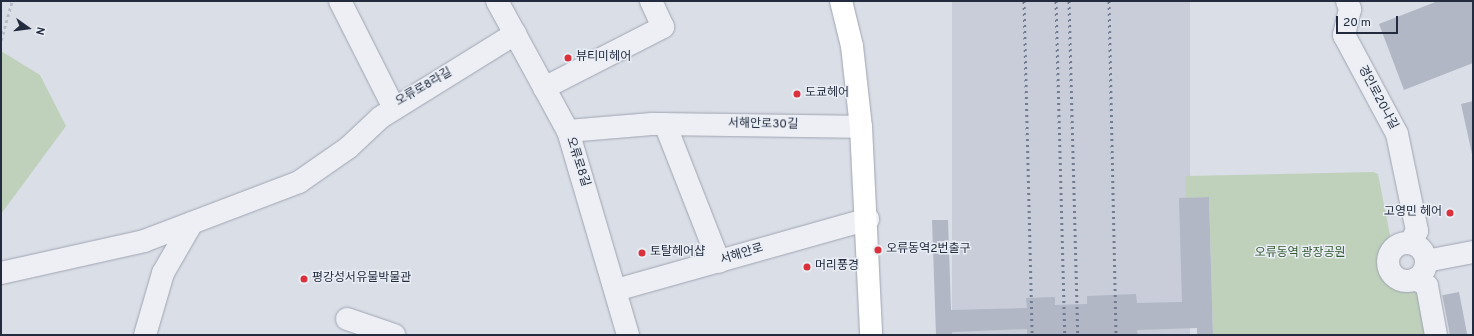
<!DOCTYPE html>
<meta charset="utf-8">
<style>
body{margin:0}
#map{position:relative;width:1474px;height:336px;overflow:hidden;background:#dadee7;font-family:Overpass,"Noto Sans KR",sans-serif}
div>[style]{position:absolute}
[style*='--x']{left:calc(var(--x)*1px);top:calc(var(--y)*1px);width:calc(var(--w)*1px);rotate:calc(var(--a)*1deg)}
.built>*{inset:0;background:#c8cdd9;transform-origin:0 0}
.green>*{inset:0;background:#bfd1bb}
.building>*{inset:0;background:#b1b7c4;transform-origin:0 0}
.path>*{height:2.5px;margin-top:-1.25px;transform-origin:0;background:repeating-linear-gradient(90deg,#b8bcc5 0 3px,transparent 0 6px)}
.roads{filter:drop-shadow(0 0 1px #9fa5b1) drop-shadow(0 0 1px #9fa5b1)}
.minor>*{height:22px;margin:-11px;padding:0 11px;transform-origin:11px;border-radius:11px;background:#edeff5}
.minor>.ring{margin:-11px;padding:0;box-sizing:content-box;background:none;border:22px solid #edeff5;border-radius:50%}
.major>*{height:22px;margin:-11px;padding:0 11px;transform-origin:11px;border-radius:11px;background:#fff}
.rail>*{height:3px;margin-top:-1.5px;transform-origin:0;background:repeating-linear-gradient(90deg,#727c91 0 2px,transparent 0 6px)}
.dots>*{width:11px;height:11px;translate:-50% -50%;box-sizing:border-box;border:2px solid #e9edf4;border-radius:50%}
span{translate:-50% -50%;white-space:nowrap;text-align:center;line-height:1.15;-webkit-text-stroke:3px #e9edf4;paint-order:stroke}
.poi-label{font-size:12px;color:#232b3e}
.left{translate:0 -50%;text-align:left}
.right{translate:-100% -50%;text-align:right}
.street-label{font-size:12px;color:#232b3e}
.park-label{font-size:12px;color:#345a2f}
.frame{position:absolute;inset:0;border:2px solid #232b3e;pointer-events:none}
.north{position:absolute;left:8px;top:8px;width:40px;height:40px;-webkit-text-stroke:3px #e9edf4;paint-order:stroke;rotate:104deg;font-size:11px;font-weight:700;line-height:16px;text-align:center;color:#232b3e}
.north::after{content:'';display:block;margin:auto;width:14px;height:18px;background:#232b3e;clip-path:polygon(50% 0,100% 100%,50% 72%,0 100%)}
.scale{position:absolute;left:1336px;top:16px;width:62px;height:18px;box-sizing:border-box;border:2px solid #232b3e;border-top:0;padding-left:5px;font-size:12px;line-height:14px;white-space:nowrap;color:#232b3e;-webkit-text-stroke:3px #e9edf4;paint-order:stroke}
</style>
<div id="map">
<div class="built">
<i style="left:952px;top:1px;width:238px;height:334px"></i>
</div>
<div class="green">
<i style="clip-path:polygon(1px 51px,40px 75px,66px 126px,1px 214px)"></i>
<i style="clip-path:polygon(1373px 172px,1378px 174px,1391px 240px,1381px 255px,1381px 275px,1388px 285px,1397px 290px,1407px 292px,1419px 291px,1426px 335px,1213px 335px,1209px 197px,1186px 198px,1186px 176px)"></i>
</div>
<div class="building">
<i style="clip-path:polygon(1438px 1px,1473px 1px,1473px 63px,1404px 90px,1379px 24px)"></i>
<i style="clip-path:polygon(1473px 101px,1473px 154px,1472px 154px,1461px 104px)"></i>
<i style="clip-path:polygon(1209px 197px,1213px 335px,1197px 335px,1197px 328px,1137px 330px,1138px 335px,1027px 335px,1027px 329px,952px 332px,952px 335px,936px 335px,932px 220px,948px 220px,951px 310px,1027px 308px,1026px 298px,1055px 297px,1055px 305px,1087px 304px,1087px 296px,1136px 294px,1137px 303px,1182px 302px,1179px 198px)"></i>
<i style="left:1459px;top:292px;width:44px;height:17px;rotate:79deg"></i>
</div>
<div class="path">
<i style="--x:1;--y:40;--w:41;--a:-74.2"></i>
</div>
<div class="roads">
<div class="minor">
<i style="--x:340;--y:1;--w:120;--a:63.2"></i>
<i style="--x:497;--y:1;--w:148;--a:61.4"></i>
<i style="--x:568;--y:131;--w:213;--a:73.6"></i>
<i style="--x:1347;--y:1;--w:9;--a:69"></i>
<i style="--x:1350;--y:9;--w:27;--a:103"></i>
<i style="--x:1344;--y:35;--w:112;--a:61.8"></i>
<i style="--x:1397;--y:134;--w:99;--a:78.3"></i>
<i style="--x:1417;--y:231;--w:14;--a:120"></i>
<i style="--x:544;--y:88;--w:134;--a:-27.1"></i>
<i style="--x:663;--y:27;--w:29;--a:-115"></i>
<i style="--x:665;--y:124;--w:148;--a:68.6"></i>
<i style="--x:568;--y:131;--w:84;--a:-4.8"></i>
<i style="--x:652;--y:124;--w:209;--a:0.8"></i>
<i class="ring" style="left:1388px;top:243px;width:16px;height:16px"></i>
<i style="--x:1426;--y:261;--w:48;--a:-10.8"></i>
<i style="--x:1;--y:273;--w:147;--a:-12.6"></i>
<i style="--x:144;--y:241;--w:166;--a:-20.8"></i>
<i style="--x:299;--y:182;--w:60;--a:-34.8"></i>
<i style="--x:348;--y:148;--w:45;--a:-43.2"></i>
<i style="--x:381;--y:117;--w:158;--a:-31.8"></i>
<i style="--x:1416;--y:279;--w:13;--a:32"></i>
<i style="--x:1427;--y:286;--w:50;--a:79.6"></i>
<i style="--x:616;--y:290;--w:262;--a:-15.7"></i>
<i style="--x:347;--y:319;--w:50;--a:18.8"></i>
<i style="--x:145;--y:335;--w:65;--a:-73.8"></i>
<i style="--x:163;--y:273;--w:58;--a:-59.9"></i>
</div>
<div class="major">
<i style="--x:841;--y:1;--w:46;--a:76.3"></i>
<i style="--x:852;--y:46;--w:81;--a:83.7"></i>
<i style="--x:861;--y:127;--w:208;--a:87.2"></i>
</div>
</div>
<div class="rail">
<i style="--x:1024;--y:1;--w:334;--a:88.6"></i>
<i style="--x:1056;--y:1;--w:334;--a:88.5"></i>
<i style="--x:1069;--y:1;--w:334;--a:88.5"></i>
<i style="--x:1109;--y:1;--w:334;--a:88.8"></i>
</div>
<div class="dots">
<i style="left:568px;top:58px;background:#da313d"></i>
<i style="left:797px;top:94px;background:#da313d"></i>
<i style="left:1450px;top:213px;background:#da313d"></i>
<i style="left:878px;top:250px;background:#da313d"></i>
<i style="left:642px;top:253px;background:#da313d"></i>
<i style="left:807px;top:267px;background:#da313d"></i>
<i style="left:304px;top:279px;background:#da313d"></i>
</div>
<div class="poi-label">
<span class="left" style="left:576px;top:58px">뷰티미헤어</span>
<span class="left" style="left:805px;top:94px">도쿄헤어</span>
<span class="right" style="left:1442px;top:213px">고영민 헤어</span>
<span class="left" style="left:886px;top:250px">오류동역2번출구</span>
<span class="left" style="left:650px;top:253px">토탈헤어샵</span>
<span class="left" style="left:815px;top:267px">머리풍경</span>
<span class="left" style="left:312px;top:279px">평강성서유물박물관</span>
</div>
<div class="street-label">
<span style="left:424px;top:88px;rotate:-30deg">오류로8라길</span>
<span style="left:1377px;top:98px;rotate:62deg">경인로20나길</span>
<span style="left:763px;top:125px;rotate:1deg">서해안로30길</span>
<span style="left:577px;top:162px;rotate:72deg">오류로8길</span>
<span style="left:742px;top:255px;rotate:-17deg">서해안로</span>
</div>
<div class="park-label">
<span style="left:1300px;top:254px">오류동역 광장공원</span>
</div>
<div class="frame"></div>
<div class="north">N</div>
<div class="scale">20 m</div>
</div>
